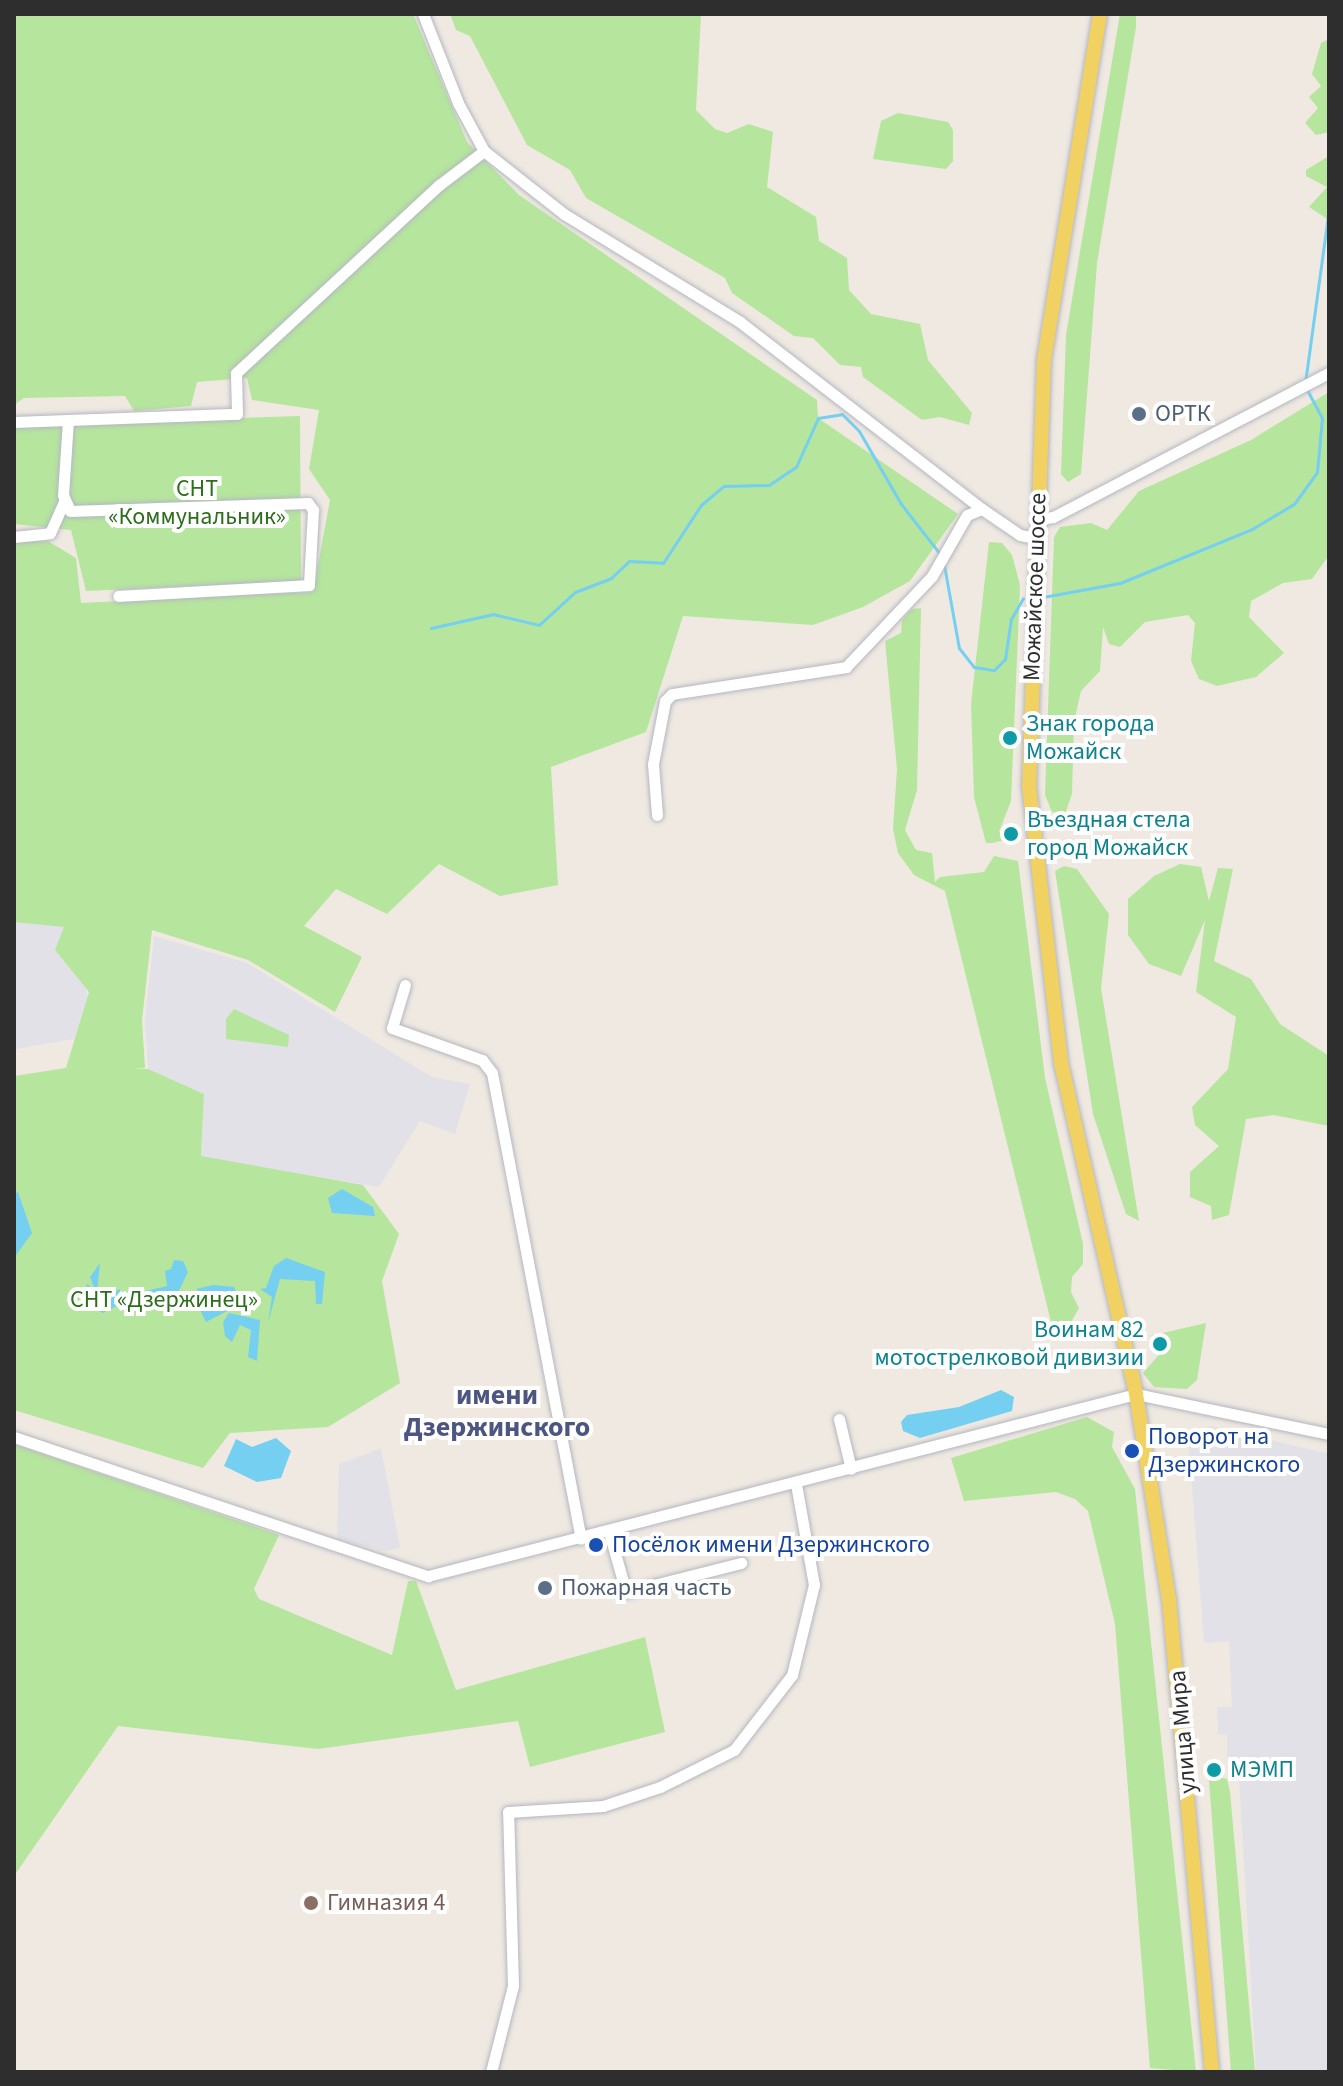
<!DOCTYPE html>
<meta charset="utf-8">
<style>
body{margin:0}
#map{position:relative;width:1343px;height:2086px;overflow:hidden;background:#efe9e1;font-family:"Source Sans 3",sans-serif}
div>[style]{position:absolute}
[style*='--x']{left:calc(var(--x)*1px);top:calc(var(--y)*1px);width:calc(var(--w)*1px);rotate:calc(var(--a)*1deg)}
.industrial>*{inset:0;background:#e3e1e8}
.green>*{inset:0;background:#b6e59e}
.water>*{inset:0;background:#75cff0}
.stream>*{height:3px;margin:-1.5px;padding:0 1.5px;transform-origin:1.5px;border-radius:1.5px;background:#75cff0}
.roads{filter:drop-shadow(0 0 2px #b4b7c1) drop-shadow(0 0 2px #b4b7c1)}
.minor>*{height:11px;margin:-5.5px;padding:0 5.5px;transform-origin:5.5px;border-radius:5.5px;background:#fff}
.major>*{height:14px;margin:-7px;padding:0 7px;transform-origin:7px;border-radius:7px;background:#f2d163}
.dots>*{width:22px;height:22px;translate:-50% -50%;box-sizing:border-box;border:4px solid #fff;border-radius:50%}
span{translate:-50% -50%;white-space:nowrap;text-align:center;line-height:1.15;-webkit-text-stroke:8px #fff;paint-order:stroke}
.service-label{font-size:24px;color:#4e5e75}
.left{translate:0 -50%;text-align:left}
.park-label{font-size:24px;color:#2c6e1b}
.street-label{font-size:24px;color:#2e2e2e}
.culture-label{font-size:24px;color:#0d838f}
.right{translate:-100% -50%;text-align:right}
.transit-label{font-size:24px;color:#164399}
.education-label{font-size:24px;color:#785e54}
.quarter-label{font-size:28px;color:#4d5680;font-weight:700}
.frame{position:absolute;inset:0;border:16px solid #2e2e2e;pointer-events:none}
</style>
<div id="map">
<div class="industrial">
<i style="clip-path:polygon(69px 910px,96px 1035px,16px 1049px,14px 919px)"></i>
<i style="clip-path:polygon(154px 936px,247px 963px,432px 1077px,470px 1084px,455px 1134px,420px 1121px,379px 1187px,201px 1157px,204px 1094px,148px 1069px,145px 1021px)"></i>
<i style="clip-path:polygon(1211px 1426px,1329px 1454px,1329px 2072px,1256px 2072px,1238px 1759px,1227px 1759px,1227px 1735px,1218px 1734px,1217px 1707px,1232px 1707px,1229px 1641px,1204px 1643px,1188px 1435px)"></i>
<i style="clip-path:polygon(381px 1448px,400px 1548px,384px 1551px,337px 1539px,339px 1464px)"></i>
</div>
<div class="green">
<i style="clip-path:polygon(14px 14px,413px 14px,467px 142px,519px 195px,817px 400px,818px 418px,958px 514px,910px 581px,863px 607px,813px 625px,683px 616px,646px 732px,551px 767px,558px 885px,500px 896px,439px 864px,387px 914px,336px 889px,304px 926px,362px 957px,335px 1012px,248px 960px,152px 930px,142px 1020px,145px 1068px,134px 1069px,148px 1069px,204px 1094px,201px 1156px,363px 1185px,399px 1234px,382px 1281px,400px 1383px,328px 1427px,230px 1433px,203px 1468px,14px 1410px,14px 1076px,66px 1068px,89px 992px,55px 950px,64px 927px,14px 922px,14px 542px,48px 541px,76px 558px,81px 603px,313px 592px,330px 500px,309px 469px,319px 410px,252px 400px,247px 378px,197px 382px,191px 406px,134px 411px,125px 396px,24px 398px,14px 405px)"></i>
<i style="clip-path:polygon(450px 14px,701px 14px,696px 110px,715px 129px,727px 133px,749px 124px,773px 132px,767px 187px,816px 217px,819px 241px,847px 258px,849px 290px,871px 314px,920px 324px,928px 360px,972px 413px,969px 425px,940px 417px,922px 420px,863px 377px,861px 367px,840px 365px,813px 338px,794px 336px,732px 293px,725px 278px,586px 198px,570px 170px,527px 145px,470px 36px,456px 30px)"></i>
<i style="clip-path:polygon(1120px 14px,1136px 14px,1136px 27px,1097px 263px,1081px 474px,1068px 482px,1061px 474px,1066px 335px)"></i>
<i style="clip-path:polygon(1329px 39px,1329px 132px,1316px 135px,1305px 123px,1318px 108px,1309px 97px,1321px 86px,1312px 74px,1321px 43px)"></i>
<i style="clip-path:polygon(898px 113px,948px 122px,953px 130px,953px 161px,946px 169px,873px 159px,881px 121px)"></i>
<i style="clip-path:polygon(1329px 156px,1329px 220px,1309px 207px,1327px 187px,1306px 176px,1306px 170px)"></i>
<i style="clip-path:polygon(1329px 392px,1329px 555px,1312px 579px,1283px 583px,1251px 601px,1249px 617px,1284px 653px,1256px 677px,1217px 686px,1199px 679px,1191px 661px,1195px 623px,1188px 615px,1145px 622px,1120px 647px,1109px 644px,1103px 627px,1100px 671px,1081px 691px,1074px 722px,1072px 794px,1065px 814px,1052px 812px,1045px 795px,1054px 537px,1060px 527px,1091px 523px,1107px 530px,1139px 491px,1251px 440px)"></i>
<i style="clip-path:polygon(300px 416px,301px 581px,86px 591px,71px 530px,14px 524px,14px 425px)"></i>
<i style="clip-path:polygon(989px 542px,1002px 543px,1012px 555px,1020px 585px,1011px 801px,999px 832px,1009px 839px,992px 843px,986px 843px,974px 797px,971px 704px)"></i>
<i style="clip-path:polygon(921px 608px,917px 790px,905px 830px,916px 850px,932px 853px,935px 882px,940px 877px,984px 872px,994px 856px,1018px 861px,1045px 1078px,1083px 1244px,1083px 1264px,1072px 1277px,1071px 1292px,1079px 1308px,1064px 1335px,1053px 1330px,945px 891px,914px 875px,898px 853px,893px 829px,897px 769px,885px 641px,901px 633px,902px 620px,912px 609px)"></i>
<i style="clip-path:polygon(1180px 864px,1201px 867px,1209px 901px,1218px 868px,1233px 869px,1214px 961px,1251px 979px,1280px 1024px,1329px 1056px,1329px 1126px,1274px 1115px,1246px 1119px,1229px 1215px,1212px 1220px,1211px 1206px,1190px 1197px,1190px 1172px,1219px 1146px,1195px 1125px,1192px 1107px,1228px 1069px,1236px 1017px,1196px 992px,1205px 920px,1181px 976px,1149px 964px,1128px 935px,1128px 899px,1154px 876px)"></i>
<i style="clip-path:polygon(1064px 866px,1077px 869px,1109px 914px,1101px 988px,1139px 1221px,1126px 1214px,1093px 1114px,1055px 871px)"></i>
<i style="clip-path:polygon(234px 1009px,289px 1035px,288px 1047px,226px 1039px,226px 1019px)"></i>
<i style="clip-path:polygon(1206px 1323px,1197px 1380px,1187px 1389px,1154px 1387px,1143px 1373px,1163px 1350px,1166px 1337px,1150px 1336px)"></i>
<i style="clip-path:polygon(1087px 1417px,1114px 1432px,1112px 1447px,1135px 1489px,1196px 2072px,1150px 2068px,1115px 1624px,1088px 1511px,1075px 1499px,1056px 1492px,964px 1501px,951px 1458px)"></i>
<i style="clip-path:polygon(14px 1444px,279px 1535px,254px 1589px,259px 1599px,392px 1655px,408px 1581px,416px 1581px,456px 1690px,645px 1637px,665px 1732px,530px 1767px,518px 1721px,318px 1749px,118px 1726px,14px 1876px)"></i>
<i style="clip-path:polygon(1219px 1777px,1227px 1779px,1230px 1792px,1255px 2072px,1231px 2072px,1209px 1780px)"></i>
</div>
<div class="water">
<i style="clip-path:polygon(342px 1189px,373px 1207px,375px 1216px,332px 1213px,328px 1198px)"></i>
<i style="clip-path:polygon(18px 1192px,32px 1233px,14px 1258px,14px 1194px)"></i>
<i style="clip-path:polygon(286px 1258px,325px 1272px,322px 1304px,316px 1304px,315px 1281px,280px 1279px,268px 1323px,272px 1297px,260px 1289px,266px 1288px,274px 1266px)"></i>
<i style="clip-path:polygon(174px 1260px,183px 1261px,188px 1272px,175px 1299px,132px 1298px,103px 1313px,85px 1304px,87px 1284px,95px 1290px,90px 1277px,100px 1263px,97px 1291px,109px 1302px,118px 1289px,128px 1295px,167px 1286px,165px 1271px,171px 1269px)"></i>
<i style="clip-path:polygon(213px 1285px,234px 1287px,239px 1297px,229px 1310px,206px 1322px,200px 1310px,204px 1296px,196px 1289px)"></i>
<i style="clip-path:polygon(229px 1313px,260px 1320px,257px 1361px,248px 1357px,251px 1330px,240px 1325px,232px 1342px,225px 1336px,223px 1322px)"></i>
<i style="clip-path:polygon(1001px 1390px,1014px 1397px,1012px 1411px,920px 1438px,903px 1431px,901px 1422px,907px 1415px,959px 1407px)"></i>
<i style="clip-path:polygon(276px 1438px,291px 1451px,281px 1478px,257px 1482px,224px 1466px,236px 1439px,252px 1447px)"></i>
</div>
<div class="stream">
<i style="--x:1305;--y:383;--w:177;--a:-82.2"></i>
<i style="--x:944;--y:565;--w:84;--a:79.8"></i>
<i style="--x:959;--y:648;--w:24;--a:52"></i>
<i style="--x:974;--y:667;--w:20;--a:9"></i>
<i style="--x:994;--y:670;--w:16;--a:-45"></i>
<i style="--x:1005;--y:659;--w:40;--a:-81.5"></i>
<i style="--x:1011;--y:619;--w:24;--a:-60"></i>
<i style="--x:1043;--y:597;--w:78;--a:-10.3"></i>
<i style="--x:1120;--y:583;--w:143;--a:-22.2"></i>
<i style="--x:1252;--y:529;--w:49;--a:-30.8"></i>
<i style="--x:1294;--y:504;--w:39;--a:-54"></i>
<i style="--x:1317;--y:472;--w:54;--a:-84.7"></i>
<i style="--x:1322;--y:418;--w:32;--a:-118"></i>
<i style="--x:431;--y:628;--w:64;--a:-12.7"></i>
<i style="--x:493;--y:614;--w:47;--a:13.4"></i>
<i style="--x:539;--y:625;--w:49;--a:-42.5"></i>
<i style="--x:575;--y:592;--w:39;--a:-21"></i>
<i style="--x:611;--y:578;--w:25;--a:-43"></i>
<i style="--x:629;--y:561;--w:34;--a:3"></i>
<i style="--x:663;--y:563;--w:69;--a:-56.8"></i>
<i style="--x:701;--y:505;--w:30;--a:-40"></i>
<i style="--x:724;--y:486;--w:45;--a:-1.3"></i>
<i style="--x:769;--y:485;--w:32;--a:-34"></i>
<i style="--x:796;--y:467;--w:54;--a:-65.8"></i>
<i style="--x:818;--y:418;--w:24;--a:-9"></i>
<i style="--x:842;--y:414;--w:24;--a:45"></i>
<i style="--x:859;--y:431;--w:84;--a:60.1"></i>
<i style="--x:901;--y:504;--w:63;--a:52"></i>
</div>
<div class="roads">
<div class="minor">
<i style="--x:423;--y:14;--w:96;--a:68.5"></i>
<i style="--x:458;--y:103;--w:55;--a:61.6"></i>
<i style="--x:484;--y:151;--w:102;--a:38.2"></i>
<i style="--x:564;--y:214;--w:206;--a:31.5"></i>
<i style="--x:740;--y:322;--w:306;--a:37.7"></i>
<i style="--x:982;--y:509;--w:46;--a:34.4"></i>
<i style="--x:1020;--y:535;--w:16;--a:11"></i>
<i style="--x:68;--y:420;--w:75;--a:93.8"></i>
<i style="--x:63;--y:495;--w:17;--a:66"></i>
<i style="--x:70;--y:511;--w:238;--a:-1.9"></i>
<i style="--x:308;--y:503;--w:9;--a:54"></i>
<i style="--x:313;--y:510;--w:75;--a:93.1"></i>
<i style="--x:309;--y:585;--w:191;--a:176.7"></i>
<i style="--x:14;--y:422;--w:223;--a:-2.1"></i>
<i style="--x:237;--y:414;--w:41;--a:-91.4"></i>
<i style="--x:236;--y:373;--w:277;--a:-42.8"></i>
<i style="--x:439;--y:185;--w:56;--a:-37.1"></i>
<i style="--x:1037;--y:520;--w:16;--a:-11"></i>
<i style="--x:1053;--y:517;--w:311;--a:-27.6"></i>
<i style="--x:14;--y:537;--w:36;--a:-6"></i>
<i style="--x:50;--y:533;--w:34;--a:-66"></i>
<i style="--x:657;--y:815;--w:51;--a:-94.5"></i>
<i style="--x:653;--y:764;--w:64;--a:-79.2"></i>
<i style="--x:665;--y:701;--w:10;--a:-45"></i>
<i style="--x:672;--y:694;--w:176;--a:-8.8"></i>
<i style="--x:846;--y:667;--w:125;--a:-46.6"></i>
<i style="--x:932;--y:576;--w:70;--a:-60.2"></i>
<i style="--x:967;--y:515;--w:16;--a:-22"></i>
<i style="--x:405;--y:985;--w:45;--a:106.8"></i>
<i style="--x:392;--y:1028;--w:96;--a:19.6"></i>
<i style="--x:482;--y:1060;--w:16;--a:52"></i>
<i style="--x:492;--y:1073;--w:474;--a:79.2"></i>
<i style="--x:839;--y:1419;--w:51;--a:76.5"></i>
<i style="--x:14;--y:1437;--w:437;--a:18.6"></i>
<i style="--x:428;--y:1576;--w:731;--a:-14.42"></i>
<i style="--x:1136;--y:1394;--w:197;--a:11.7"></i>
<i style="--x:609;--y:1532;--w:62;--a:74.2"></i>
<i style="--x:626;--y:1592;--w:119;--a:-14.2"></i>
<i style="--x:491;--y:2072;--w:89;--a:-75.7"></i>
<i style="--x:513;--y:1986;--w:174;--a:-91.6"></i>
<i style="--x:508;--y:1812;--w:95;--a:-3.6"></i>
<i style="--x:603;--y:1806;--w:60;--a:-18.4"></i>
<i style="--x:660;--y:1787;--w:83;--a:-26.6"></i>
<i style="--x:734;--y:1750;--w:95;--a:-52.3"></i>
<i style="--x:792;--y:1675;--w:93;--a:-76.3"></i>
<i style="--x:814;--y:1585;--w:103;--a:-100.1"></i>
</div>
<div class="major">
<i style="--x:1100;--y:14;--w:351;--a:99.2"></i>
<i style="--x:1044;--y:361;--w:425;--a:92"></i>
<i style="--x:1029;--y:786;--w:279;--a:83.4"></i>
<i style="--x:1061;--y:1063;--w:339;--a:77.2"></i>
<i style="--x:1136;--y:1394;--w:208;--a:80.9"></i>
<i style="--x:1169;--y:1599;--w:475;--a:84.8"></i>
</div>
</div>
<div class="dots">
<i style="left:1139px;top:414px;background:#5c6f8a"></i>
<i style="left:1010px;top:738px;background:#0f9aa8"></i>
<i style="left:1011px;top:834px;background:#0f9aa8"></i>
<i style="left:1160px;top:1344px;background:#0f9aa8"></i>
<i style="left:1132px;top:1451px;background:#1a4fb4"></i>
<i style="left:596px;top:1545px;background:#1a4fb4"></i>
<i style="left:545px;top:1588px;background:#5c6f8a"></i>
<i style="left:1214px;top:1770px;background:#0f9aa8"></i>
<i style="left:311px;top:1903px;background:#8d6e63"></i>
</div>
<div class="service-label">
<span class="left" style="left:1155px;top:414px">ОРТК</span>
<span class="left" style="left:561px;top:1588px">Пожарная часть</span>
</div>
<div class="park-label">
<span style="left:197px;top:503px">СНТ<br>«Коммунальник»</span>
<span style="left:164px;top:1300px">СНТ «Дзержинец»</span>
</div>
<div class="street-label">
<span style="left:1035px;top:587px;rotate:-88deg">Можайское шоссе</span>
<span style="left:1183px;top:1732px;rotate:-95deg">улица Мира</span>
</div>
<div class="culture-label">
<span class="left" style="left:1026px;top:738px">Знак города<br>Можайск</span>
<span class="left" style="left:1027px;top:834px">Въездная стела<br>город Можайск</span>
<span class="right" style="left:1144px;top:1344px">Воинам 82<br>мотострелковой дивизии</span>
<span class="left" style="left:1230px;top:1770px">МЭМП</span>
</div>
<div class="transit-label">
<span class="left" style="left:1148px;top:1451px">Поворот на<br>Дзержинского</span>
<span class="left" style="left:612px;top:1545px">Посёлок имени Дзержинского</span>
</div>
<div class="education-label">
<span class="left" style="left:327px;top:1903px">Гимназия 4</span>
</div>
<div class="quarter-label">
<span style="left:497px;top:1411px">имени<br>Дзержинского</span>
</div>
<div class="frame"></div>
</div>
